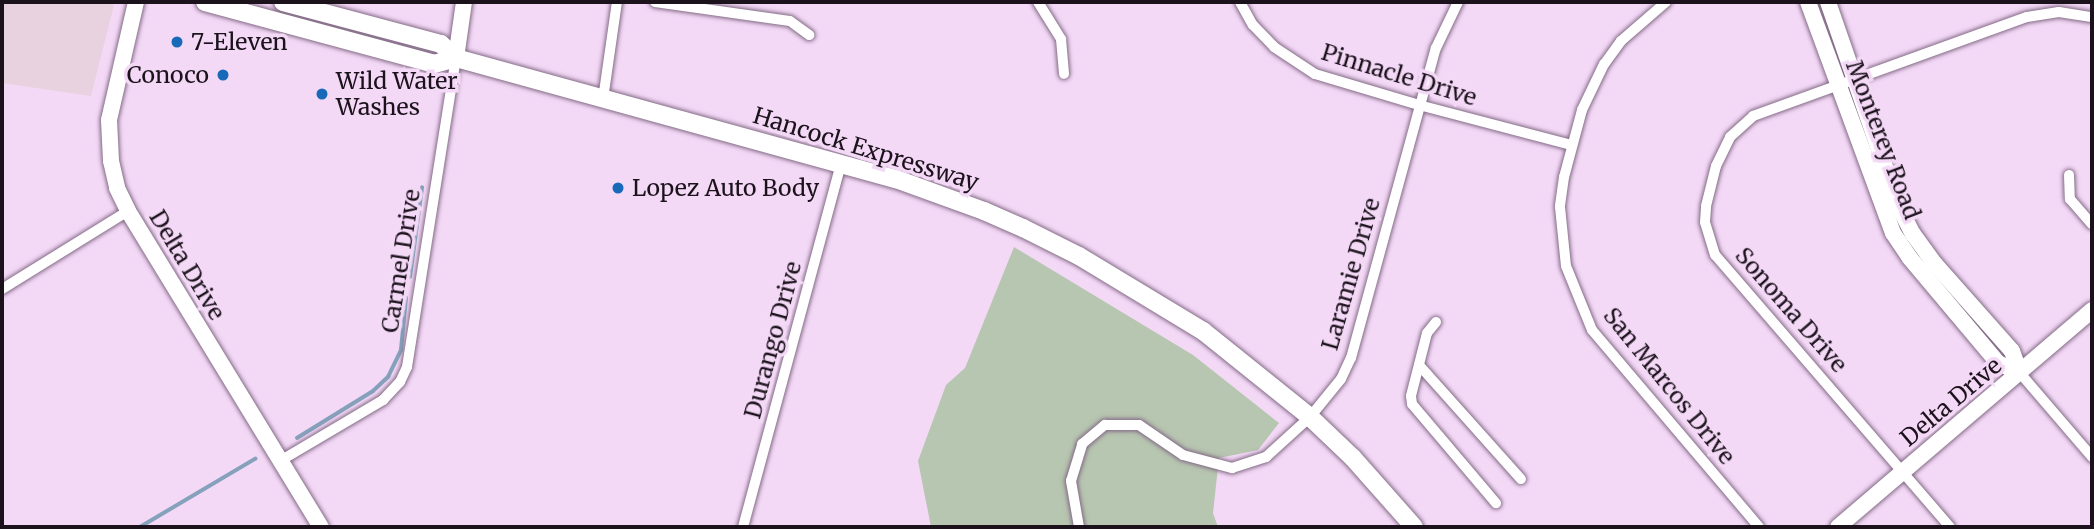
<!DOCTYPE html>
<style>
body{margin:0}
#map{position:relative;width:2094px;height:529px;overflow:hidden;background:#f4d9f7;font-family:Merriweather,serif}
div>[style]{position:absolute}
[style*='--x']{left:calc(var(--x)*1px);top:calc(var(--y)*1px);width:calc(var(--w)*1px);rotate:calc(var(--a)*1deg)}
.commercial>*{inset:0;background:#e8d2e0}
.green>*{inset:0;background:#b7c6b0}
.stream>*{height:3.5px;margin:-1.75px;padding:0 1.75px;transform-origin:1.75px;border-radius:1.75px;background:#86a1bb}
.roads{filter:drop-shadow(0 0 2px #836b86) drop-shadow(0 0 2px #836b86)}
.street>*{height:10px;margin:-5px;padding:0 5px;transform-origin:5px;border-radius:5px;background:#fff}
.secondary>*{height:16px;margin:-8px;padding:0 8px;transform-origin:8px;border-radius:8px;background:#fff}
.primary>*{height:18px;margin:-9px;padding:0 9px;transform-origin:9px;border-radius:9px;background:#fff}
.dots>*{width:19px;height:19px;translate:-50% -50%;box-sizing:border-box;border:4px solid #f4d9f7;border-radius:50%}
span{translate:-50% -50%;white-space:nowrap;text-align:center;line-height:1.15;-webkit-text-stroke:7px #f4d9f7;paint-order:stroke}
.poi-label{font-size:23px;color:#1b121c}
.left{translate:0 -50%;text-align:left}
.right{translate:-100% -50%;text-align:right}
.street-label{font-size:23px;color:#1b121c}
.frame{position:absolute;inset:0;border:4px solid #1b121c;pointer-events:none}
</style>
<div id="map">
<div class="commercial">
<i style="clip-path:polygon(2px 2px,104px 2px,114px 5px,91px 96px,2px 83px)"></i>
</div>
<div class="green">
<i style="clip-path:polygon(1014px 247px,1193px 355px,1279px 423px,1258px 450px,1219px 458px,1213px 513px,1218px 527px,931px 527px,918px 461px,946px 385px,965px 368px)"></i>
</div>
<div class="stream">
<i style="--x:410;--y:277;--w:90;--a:-82.3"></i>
<i style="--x:297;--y:438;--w:89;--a:-31.7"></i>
<i style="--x:373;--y:391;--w:21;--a:-43"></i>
<i style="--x:388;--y:377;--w:30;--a:-64"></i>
<i style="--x:401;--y:350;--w:52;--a:-84.5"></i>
<i style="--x:140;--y:527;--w:134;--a:-30.6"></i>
</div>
<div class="roads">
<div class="street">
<i style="--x:655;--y:2;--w:136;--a:8"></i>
<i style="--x:790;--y:21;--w:24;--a:36"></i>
<i style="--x:1038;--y:2;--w:44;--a:58.1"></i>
<i style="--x:1061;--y:39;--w:35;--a:85"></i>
<i style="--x:1240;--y:2;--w:26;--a:61"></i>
<i style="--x:1253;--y:25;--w:30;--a:46"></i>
<i style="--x:1274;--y:47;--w:49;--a:33.4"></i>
<i style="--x:1315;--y:74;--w:109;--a:16.6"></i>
<i style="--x:1419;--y:105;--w:158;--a:14.7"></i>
<i style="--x:1666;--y:2;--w:60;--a:139.1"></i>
<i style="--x:1621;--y:41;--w:29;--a:126"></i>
<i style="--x:1604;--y:64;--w:51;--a:115.6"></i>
<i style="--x:1582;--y:110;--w:69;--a:105"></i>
<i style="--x:1564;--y:177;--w:30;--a:98"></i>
<i style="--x:1560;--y:207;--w:59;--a:84.2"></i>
<i style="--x:1566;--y:266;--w:69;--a:67.9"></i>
<i style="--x:1592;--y:330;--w:258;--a:49.7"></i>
<i style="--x:603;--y:99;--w:98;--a:-81.8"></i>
<i style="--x:2069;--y:175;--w:24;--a:88"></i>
<i style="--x:2070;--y:199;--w:33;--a:49"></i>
<i style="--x:2;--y:289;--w:148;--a:-31.8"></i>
<i style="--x:1436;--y:322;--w:14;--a:129"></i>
<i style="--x:1427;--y:333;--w:65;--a:104.3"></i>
<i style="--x:1411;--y:396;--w:8;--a:83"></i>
<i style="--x:1412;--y:404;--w:130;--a:49.7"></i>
<i style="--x:1419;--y:365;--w:153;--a:48.2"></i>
<i style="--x:2020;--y:373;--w:111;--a:49.4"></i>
<i style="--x:280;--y:461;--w:120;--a:-30.6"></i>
<i style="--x:383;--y:400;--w:25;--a:-47"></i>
<i style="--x:400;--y:382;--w:17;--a:-65"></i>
<i style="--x:407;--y:367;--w:313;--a:-81"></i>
<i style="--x:743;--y:527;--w:376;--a:-74.9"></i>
<i style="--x:1079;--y:527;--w:47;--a:-99.9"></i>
<i style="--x:1071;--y:481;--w:39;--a:-73"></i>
<i style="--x:1082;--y:444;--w:30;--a:-40"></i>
<i style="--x:1105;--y:425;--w:34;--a:0"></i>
<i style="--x:1139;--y:425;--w:53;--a:34.3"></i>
<i style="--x:1183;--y:455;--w:51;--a:14.9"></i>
<i style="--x:1232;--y:468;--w:36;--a:-18"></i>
<i style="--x:1266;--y:457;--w:59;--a:-42.3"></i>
<i style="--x:1310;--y:417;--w:49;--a:-50.8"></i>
<i style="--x:1341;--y:379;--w:23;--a:-65"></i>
<i style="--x:1351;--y:358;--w:321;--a:-74.7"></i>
<i style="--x:1436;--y:48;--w:51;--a:-64.4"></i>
<i style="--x:1950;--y:527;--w:359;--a:-130.8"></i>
<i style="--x:1715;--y:255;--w:34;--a:-107"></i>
<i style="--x:1705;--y:222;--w:16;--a:-86"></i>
<i style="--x:1706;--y:206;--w:41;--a:-76"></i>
<i style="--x:1716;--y:166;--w:32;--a:-64"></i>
<i style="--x:1730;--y:137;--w:31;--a:-42"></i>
<i style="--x:1753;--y:116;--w:291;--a:-19.9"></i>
<i style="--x:2027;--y:17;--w:32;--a:-9"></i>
<i style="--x:2059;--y:12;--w:33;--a:9"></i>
</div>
<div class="secondary">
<i style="--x:136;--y:2;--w:121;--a:102.9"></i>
<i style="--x:109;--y:120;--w:41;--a:87.2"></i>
<i style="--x:111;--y:161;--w:28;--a:77"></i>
<i style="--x:117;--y:188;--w:25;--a:64"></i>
<i style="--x:128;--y:211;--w:370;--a:58.6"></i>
<i style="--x:1808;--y:2;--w:246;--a:69.8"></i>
<i style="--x:1893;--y:233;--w:29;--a:56"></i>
<i style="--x:1909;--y:257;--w:138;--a:50"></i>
<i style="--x:1998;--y:363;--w:24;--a:24"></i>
<i style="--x:1828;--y:2;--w:217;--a:70.9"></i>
<i style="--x:1899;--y:207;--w:30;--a:63"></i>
<i style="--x:1913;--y:234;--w:37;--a:54"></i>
<i style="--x:1935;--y:264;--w:116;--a:48.5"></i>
<i style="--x:2012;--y:351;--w:23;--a:70"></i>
<i style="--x:456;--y:58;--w:57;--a:-81.9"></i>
<i style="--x:1838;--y:527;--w:334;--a:-40.5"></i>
</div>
<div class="primary">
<i style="--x:205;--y:2;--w:237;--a:15.1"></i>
<i style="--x:434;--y:64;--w:23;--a:-15"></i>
<i style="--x:283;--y:2;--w:163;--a:14.9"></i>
<i style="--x:441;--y:44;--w:21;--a:43"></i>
<i style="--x:456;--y:58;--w:456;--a:15.4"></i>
<i style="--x:896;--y:179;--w:94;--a:20"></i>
<i style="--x:984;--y:211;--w:43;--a:23.6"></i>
<i style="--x:1023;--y:228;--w:63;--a:26.6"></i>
<i style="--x:1079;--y:256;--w:145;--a:31.2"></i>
<i style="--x:1203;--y:331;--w:137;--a:38.8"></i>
<i style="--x:1310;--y:417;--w:59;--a:43.6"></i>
<i style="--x:1353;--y:458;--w:92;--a:48.5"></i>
</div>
</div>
<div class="dots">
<i style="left:177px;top:42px;background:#1869b7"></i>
<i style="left:223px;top:75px;background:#1869b7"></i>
<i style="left:322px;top:94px;background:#1869b7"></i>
<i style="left:618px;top:188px;background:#1869b7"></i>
</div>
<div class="poi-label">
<span class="left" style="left:191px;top:42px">7-Eleven</span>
<span class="right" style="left:209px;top:75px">Conoco</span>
<span class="left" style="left:336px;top:94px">Wild Water<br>Washes</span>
<span class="left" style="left:632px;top:188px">Lopez Auto Body</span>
</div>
<div class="street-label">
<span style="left:1399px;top:75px;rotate:17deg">Pinnacle Drive</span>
<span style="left:1883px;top:140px;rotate:69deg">Monterey Road</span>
<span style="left:866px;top:149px;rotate:17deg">Hancock Expressway</span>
<span style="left:401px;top:261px;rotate:-81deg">Carmel Drive</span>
<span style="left:187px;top:265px;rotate:59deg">Delta Drive</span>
<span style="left:1351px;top:274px;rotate:-74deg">Laramie Drive</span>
<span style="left:1791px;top:310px;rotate:49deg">Sonoma Drive</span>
<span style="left:773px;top:340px;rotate:-75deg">Durango Drive</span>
<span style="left:1669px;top:386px;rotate:51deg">San Marcos Drive</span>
<span style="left:1951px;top:402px;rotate:-40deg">Delta Drive</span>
</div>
<div class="frame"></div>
</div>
